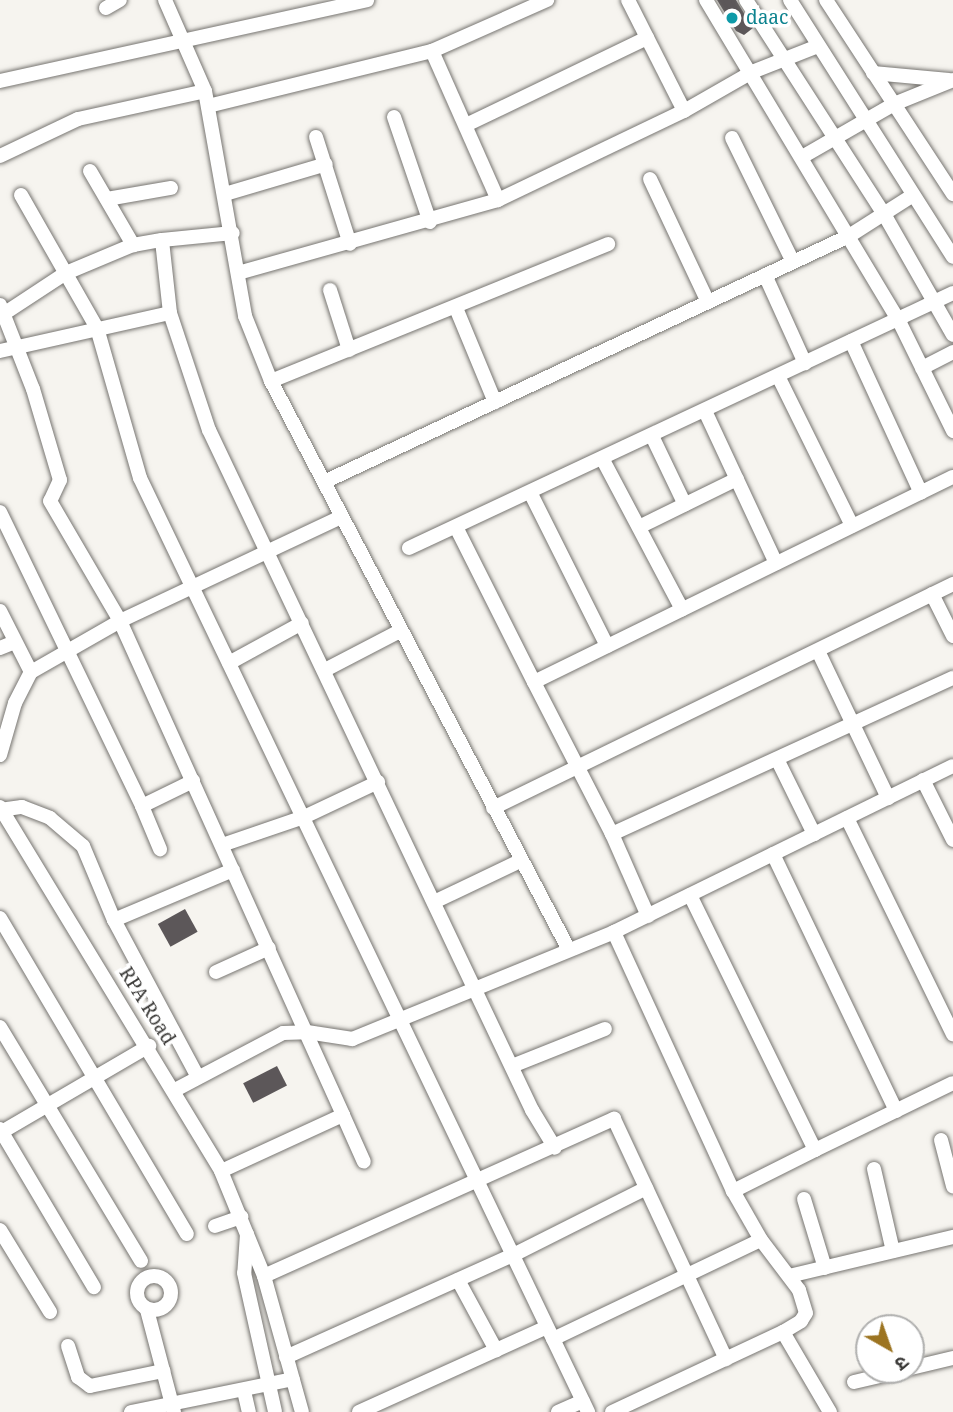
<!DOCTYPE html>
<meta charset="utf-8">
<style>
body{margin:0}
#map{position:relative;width:953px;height:1412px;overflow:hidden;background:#f6f4ef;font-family:"Noto Serif","Noto Sans Devanagari",serif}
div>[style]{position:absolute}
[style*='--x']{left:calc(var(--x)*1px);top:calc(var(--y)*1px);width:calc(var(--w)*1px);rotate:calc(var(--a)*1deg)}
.building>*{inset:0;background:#5c5759;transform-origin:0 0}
.roads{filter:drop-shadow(0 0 2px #777571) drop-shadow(0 0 2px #777571)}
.minor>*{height:14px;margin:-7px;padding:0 7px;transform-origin:7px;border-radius:7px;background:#fff}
.minor>.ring{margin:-7px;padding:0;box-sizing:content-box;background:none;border:14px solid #fff;border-radius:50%}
.dots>*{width:19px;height:19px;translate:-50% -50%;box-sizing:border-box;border:4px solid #fff;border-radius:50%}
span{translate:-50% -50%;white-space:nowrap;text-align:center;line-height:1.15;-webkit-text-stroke:7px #fff;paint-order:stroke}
.culture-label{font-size:19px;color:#0d838f}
.left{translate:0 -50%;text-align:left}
.street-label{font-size:19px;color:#3a3937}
.north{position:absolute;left:855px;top:1314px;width:70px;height:70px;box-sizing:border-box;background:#fff;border:2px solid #b0b0af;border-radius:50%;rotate:140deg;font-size:19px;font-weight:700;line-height:28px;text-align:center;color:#3a3937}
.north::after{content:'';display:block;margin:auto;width:24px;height:32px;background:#9c7421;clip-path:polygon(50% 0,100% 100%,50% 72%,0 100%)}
</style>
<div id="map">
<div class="building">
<i style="clip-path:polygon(717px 0,736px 0,753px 28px,744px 35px,736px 31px)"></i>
<i style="left:185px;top:909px;width:26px;height:31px;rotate:61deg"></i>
<i style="left:277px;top:1066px;width:22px;height:38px;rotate:63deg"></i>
</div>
<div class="roads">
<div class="minor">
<i style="--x:165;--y:0;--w:99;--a:66.3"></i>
<i style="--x:205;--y:91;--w:229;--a:79.9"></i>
<i style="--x:245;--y:316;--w:70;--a:68.2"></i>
<i style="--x:271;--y:381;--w:642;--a:62.36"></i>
<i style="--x:628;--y:0;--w:124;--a:63.2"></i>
<i style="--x:706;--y:0;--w:372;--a:59"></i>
<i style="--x:898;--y:319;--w:125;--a:63.8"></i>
<i style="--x:746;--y:0;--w:255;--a:57.2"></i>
<i style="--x:884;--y:214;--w:139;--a:60.3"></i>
<i style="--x:790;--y:0;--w:304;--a:57.6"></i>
<i style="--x:826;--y:0;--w:232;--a:56.8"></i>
<i style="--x:106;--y:8;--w:16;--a:-30"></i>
<i style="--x:432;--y:51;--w:163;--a:66.1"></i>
<i style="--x:873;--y:73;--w:76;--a:5.3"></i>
<i style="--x:0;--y:81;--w:376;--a:-12.4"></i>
<i style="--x:208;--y:106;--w:231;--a:-13.8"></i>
<i style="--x:432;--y:51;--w:126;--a:-23.9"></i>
<i style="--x:394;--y:117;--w:111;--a:71.1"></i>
<i style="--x:466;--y:125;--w:201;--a:-25.7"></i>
<i style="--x:316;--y:137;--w:112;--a:72.4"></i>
<i style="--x:732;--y:138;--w:138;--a:63.8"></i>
<i style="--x:0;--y:156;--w:86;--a:-25.4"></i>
<i style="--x:78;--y:119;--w:130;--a:-12.4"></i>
<i style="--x:802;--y:157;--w:106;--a:-29.9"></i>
<i style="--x:894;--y:104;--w:64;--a:-22.1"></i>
<i style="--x:90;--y:171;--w:86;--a:59.8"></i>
<i style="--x:650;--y:179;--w:136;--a:64.8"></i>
<i style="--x:225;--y:194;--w:105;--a:-16.5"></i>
<i style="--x:21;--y:195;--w:153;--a:60.3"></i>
<i style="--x:97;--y:328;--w:156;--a:74"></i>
<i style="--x:140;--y:478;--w:1036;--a:64.37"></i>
<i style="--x:107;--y:199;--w:65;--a:-9.8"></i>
<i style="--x:238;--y:273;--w:270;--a:-15.7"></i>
<i style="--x:498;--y:200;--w:206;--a:-25.6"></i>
<i style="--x:684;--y:111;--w:78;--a:-29.8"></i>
<i style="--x:752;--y:72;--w:71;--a:-21.5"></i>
<i style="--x:765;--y:275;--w:97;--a:65.6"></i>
<i style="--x:330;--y:290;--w:63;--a:72.4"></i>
<i style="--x:0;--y:305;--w:90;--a:68.6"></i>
<i style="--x:33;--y:389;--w:95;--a:73.5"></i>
<i style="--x:60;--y:480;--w:23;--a:115"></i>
<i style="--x:50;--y:501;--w:139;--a:59.7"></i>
<i style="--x:120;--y:621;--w:542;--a:65.7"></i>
<i style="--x:343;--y:1115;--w:134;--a:155.3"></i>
<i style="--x:456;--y:308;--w:102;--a:67.5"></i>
<i style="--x:5;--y:313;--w:73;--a:-33.3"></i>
<i style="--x:66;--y:273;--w:73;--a:-22.7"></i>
<i style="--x:133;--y:245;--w:29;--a:-10"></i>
<i style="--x:170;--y:313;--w:73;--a:-96.3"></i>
<i style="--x:162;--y:240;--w:71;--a:-5.6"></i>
<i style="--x:851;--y:341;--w:167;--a:65.3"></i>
<i style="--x:0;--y:351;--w:174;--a:-12.6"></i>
<i style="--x:170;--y:313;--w:123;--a:71.6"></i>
<i style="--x:209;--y:430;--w:753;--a:64.59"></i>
<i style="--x:532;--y:1110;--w:44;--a:58.8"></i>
<i style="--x:922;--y:368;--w:35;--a:-27"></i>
<i style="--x:778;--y:376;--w:167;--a:63.7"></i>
<i style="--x:271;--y:381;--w:364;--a:-22.1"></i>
<i style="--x:705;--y:411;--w:168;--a:65"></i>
<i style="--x:652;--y:436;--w:76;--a:64.4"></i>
<i style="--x:603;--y:460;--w:169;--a:62.1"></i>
<i style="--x:324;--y:482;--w:580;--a:-25.11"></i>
<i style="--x:849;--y:236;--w:76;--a:-32.6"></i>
<i style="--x:531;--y:494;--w:170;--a:63.4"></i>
<i style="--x:0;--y:512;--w:326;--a:64.2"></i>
<i style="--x:142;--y:806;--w:57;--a:-26.1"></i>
<i style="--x:639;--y:527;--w:109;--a:-26.1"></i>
<i style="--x:457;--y:529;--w:171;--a:63.3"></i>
<i style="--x:409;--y:548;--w:601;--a:-25.11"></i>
<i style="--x:932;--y:594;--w:47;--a:63.4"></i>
<i style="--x:0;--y:611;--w:68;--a:63.1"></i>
<i style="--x:0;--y:648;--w:16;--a:-22"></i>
<i style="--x:818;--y:651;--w:163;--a:64.5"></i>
<i style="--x:229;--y:663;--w:83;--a:-28.7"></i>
<i style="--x:325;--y:670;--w:85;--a:-27.5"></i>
<i style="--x:0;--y:755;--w:54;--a:-73.9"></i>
<i style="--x:15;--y:703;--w:35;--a:-63"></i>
<i style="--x:31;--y:672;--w:103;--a:-29.8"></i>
<i style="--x:120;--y:621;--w:244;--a:-25.2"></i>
<i style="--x:777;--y:759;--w:84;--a:63.7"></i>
<i style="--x:923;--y:780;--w:67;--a:63.4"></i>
<i style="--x:142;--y:806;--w:47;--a:67.3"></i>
<i style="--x:0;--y:807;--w:426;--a:58.7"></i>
<i style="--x:221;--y:1171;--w:113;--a:67.7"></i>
<i style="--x:264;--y:1276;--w:141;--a:74.4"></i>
<i style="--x:493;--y:808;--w:512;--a:-25.96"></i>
<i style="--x:0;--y:810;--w:22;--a:-8"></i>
<i style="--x:22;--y:807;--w:30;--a:21"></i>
<i style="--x:50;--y:818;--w:43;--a:40.3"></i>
<i style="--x:83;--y:846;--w:80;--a:67.3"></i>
<i style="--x:114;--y:920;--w:178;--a:61.9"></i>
<i style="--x:847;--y:818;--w:241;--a:63.9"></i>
<i style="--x:612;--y:834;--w:171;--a:-117.2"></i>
<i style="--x:534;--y:682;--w:466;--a:-26.1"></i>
<i style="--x:222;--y:845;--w:87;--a:-18.9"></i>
<i style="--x:304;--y:817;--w:82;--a:-25.3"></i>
<i style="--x:773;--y:854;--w:285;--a:64.4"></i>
<i style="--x:690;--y:895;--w:284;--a:63.9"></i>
<i style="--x:815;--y:1150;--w:92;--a:153.4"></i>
<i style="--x:434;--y:902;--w:95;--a:-25.5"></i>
<i style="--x:648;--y:916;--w:90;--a:-113.7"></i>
<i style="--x:612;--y:834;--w:375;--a:-24.6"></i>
<i style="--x:0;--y:918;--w:367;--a:59.4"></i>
<i style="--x:114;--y:920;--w:129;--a:-22.8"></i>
<i style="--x:216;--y:972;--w:58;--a:-24.4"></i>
<i style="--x:0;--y:1027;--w:273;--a:58.9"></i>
<i style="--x:512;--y:1066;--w:100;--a:-21.7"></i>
<i style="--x:175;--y:1090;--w:122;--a:-27.8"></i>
<i style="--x:283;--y:1033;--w:24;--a:-2"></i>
<i style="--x:307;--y:1032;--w:46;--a:8.8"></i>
<i style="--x:352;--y:1039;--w:283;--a:-22.2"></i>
<i style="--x:614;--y:932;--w:377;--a:-26.1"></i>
<i style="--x:343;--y:1115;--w:51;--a:65.9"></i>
<i style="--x:0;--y:1129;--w:184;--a:59.3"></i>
<i style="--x:0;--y:1133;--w:173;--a:-30.3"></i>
<i style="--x:941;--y:1140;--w:48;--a:75.4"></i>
<i style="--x:815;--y:1150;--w:153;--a:-25.9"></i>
<i style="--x:874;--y:1169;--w:84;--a:77"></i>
<i style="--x:804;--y:1199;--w:72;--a:73.1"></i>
<i style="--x:215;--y:1226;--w:28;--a:-19"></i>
<i style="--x:0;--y:1230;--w:96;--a:58.6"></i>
<i style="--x:247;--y:1234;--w:39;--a:94"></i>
<i style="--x:244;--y:1273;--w:142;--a:77.4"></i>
<i style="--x:264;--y:1276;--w:384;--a:-24.2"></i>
<i style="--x:614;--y:1119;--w:265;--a:65"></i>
<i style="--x:789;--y:1276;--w:169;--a:-13.4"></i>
<i class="ring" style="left:137px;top:1276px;width:20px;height:20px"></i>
<i style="--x:458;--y:1280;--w:80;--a:61.5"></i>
<i style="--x:147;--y:1310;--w:106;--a:75.2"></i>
<i style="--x:783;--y:1332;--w:93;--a:59.6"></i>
<i style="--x:553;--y:1339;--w:230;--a:-25.5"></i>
<i style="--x:68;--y:1346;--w:33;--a:72"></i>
<i style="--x:78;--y:1377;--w:15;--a:37"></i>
<i style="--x:90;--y:1386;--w:75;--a:-11.6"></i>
<i style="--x:286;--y:1357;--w:249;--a:-24.2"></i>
<i style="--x:513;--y:1255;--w:149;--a:-26.7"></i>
<i style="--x:911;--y:1368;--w:43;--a:-13.4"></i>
<i style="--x:854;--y:1382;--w:52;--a:-13.2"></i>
<i style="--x:244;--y:1391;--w:22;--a:77"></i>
<i style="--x:131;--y:1412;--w:165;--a:-11.5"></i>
<i style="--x:359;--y:1412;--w:206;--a:-24.3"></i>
<i style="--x:558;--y:1412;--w:27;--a:-24"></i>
<i style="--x:612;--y:1412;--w:189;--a:-25.1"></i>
<i style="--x:783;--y:1332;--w:21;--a:-31"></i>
<i style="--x:801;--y:1321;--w:9;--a:-58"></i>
<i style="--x:806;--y:1313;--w:24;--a:-107"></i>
<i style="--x:799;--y:1290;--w:63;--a:-127.2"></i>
<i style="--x:761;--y:1240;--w:56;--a:-119.7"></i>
<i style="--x:733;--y:1191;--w:285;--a:-114.7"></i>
</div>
</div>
<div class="dots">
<i style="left:732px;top:18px;background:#0f9aa8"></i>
</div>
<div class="culture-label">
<span class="left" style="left:746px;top:18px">daac</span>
</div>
<div class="street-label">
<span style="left:147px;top:1006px;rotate:58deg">RPA Road</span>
</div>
<div class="north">उ</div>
</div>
